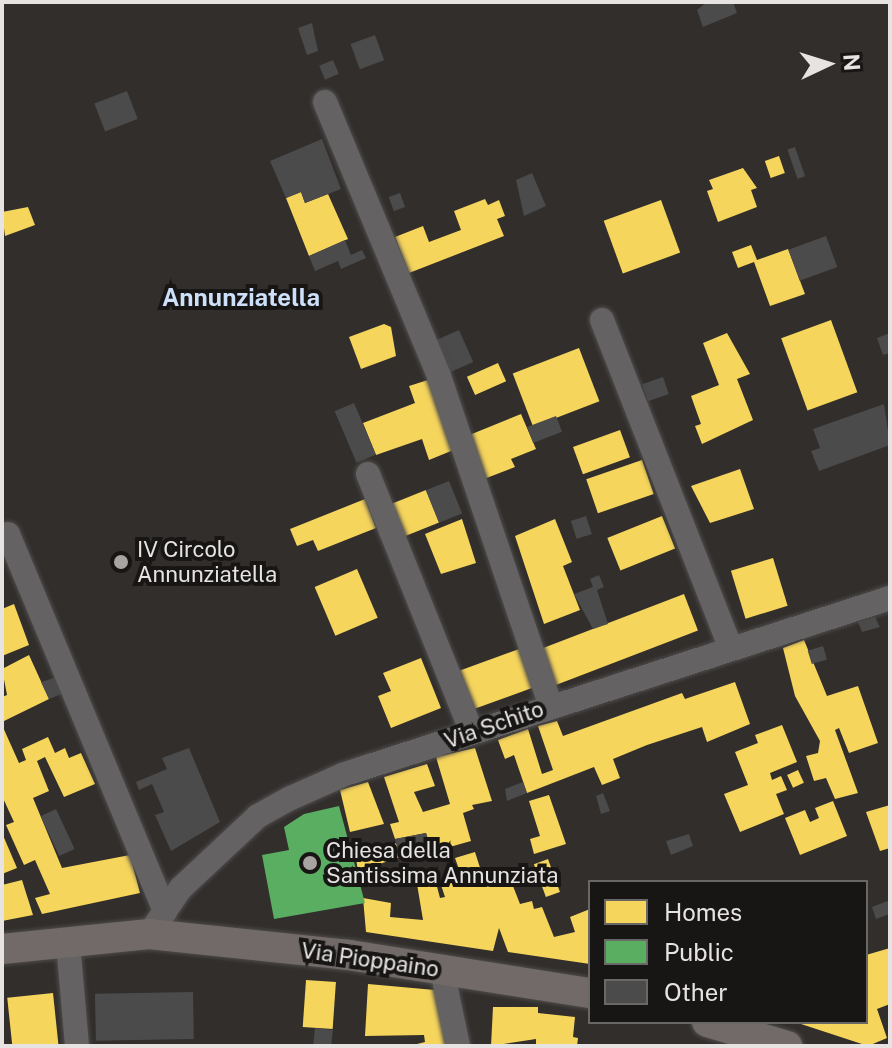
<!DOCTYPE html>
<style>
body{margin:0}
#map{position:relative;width:892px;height:1048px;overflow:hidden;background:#312e2c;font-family:"Public Sans",sans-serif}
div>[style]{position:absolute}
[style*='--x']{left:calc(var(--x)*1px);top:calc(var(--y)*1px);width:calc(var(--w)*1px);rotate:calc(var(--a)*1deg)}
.homes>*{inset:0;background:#f6d55c;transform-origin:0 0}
.public>*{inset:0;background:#5aae61}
.building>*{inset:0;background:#4b4b4b;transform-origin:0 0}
.roads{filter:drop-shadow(0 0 2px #4e4c4b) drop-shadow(0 0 2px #4e4c4b)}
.minor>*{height:24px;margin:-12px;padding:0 12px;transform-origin:12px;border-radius:12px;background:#646262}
.major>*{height:30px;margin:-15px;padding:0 15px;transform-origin:15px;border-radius:15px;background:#726a68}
.dots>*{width:22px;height:22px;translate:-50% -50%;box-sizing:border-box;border:4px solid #181615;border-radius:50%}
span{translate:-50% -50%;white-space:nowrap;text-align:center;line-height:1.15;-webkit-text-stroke:8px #181615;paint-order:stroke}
.poi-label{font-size:22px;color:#e6e3e2}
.left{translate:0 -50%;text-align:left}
.street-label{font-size:22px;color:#e6e3e2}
.neighbourhood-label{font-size:24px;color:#cee0f9;font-weight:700}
.frame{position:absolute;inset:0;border:4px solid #e6e3e2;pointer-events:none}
.legend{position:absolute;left:588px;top:880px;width:280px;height:144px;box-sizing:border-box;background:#181615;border:2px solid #6a6867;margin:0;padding:10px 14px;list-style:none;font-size:24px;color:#e6e3e2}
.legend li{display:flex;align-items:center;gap:16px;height:40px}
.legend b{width:40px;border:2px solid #6a6867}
.north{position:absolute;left:788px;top:24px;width:80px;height:80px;-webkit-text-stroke:6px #181615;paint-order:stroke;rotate:86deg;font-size:22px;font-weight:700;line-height:32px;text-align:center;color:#e6e3e2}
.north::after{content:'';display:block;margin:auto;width:28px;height:36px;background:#e6e3e2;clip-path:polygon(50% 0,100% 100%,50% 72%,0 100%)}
</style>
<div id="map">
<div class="homes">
<i style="left:779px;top:156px;width:18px;height:15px;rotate:71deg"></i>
<i style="clip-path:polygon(743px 168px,757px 188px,751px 190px,757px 207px,718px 222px,707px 191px,713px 189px,709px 180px)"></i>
<i style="clip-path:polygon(301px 192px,305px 203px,328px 194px,348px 239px,309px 256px,286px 198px)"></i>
<i style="clip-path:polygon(485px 199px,488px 205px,499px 200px,505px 216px,497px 219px,504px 236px,409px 273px,395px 237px,423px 226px,429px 242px,461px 230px,454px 211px)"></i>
<i style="left:661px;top:200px;width:56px;height:61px;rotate:70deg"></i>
<i style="clip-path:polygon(28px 207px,35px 225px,5px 236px,2px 212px)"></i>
<i style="clip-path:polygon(751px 245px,757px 260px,788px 249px,805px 294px,770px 306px,754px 262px,738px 268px,732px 252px)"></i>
<i style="left:831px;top:320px;width:77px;height:53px;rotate:70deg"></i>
<i style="clip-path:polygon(384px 324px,391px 327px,396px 356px,361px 369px,349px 337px)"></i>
<i style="clip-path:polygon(727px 333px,750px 374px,737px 379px,753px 420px,702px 444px,695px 426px,701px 424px,691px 396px,719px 385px,703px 343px)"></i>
<i style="left:579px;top:348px;width:57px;height:71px;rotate:69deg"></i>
<i style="left:498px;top:363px;width:20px;height:34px;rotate:66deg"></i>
<i style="clip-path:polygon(431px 379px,456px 449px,429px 460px,422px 439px,376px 455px,363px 423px,415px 403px,409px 386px)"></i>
<i style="clip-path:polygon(521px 414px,536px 449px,511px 459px,515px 467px,484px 479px,467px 436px)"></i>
<i style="left:620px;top:430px;width:29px;height:50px;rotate:70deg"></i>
<i style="left:642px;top:460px;width:36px;height:59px;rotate:71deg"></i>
<i style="clip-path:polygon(740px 469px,754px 509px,710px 523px,691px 486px)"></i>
<i style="left:426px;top:490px;width:35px;height:39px;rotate:68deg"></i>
<i style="clip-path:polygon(365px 499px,376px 528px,318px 551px,313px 540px,297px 546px,290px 529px)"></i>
<i style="left:662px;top:516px;width:35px;height:59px;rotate:68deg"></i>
<i style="clip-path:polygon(462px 519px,476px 563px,441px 574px,425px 534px)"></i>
<i style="clip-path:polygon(555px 519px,572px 562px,563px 566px,580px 610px,544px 624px,515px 536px)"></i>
<i style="left:773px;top:558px;width:50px;height:44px;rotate:73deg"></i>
<i style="left:357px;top:569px;width:53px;height:46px;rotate:67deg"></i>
<i style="left:684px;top:594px;width:39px;height:155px;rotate:69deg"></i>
<i style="clip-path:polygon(14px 604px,29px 645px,2px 656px,2px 609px)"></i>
<i style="clip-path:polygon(804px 640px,827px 696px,858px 686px,878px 743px,849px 753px,839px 728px,835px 730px,858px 793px,835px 799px,826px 778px,814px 781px,806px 756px,818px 753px,820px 741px,795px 696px,783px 648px)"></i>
<i style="left:522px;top:648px;width:41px;height:66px;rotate:70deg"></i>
<i style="clip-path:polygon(29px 655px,49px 699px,2px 722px,2px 697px,7px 695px,2px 669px)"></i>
<i style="clip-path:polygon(421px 658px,441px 708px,391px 728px,378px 696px,391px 691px,383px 673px)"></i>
<i style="clip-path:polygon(735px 682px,750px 724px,707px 742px,702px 727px,647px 745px,613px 759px,620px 778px,602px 785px,594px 767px,527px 793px,514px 755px,505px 759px,498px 740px,528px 729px,542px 774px,553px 770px,538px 726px,557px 721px,563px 736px,682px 693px,685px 699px)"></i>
<i style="clip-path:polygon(2px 725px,19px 763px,26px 760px,22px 749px,48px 737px,55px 753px,65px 748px,69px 758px,81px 753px,95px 784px,64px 797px,45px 757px,37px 761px,49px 791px,33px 798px,62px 868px,130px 855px,140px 893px,42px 914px,35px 898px,50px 894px,35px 860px,24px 865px,6px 825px,14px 822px,2px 796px)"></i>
<i style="clip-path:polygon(782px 725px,797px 762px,770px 773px,772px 780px,781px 776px,787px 790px,776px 794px,784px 814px,740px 832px,724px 794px,748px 785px,735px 752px,758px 743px,755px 735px)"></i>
<i style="clip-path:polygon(475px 748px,492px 801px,472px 805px,474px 809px,463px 813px,471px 841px,432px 852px,426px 833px,395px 839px,390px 824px,399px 822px,384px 777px,427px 764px,435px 786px,414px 792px,423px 812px,450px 804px,436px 757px)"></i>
<i style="left:798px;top:770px;width:14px;height:12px;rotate:65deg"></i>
<i style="clip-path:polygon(368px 782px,384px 824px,350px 832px,340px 790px)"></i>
<i style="clip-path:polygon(549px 795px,566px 844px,534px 854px,530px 839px,540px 836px,529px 801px)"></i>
<i style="clip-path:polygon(833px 801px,847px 836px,800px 855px,785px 818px,805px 810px,810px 822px,819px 818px,815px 808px)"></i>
<i style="clip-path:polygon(890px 805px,890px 848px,880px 851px,866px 812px)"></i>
<i style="clip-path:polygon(2px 833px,17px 868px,2px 874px)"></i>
<i style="clip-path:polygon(398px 843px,401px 857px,358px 871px,355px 852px)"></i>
<i style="clip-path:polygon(475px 852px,482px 874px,506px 868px,520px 904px,532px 901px,534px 909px,542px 907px,554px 937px,575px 932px,570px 917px,590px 909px,590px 964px,508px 952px,499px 928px,493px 951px,366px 932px,363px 898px,391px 903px,390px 917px,423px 920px,417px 884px,435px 879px,440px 898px,445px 897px,441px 885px,461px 875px,455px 858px)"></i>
<i style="left:548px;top:859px;width:35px;height:15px;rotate:70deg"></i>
<i style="clip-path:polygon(22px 880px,33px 915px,2px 921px,2px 885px)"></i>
<i style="clip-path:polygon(890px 948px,890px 1004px,877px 1009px,887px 1038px,868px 1046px,798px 1023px,866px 1022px,866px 955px)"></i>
<i style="left:306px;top:980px;width:30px;height:47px;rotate:4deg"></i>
<i style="clip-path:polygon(368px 984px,435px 990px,447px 1046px,409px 1046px,425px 1042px,424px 1035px,365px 1036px)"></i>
<i style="left:53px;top:993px;width:53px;height:46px;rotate:84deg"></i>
<i style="clip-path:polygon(493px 1007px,538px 1007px,538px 1013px,575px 1017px,573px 1037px,578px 1038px,577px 1046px,536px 1046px,536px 1039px,491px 1046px)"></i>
</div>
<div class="public">
<i style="clip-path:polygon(339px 806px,365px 903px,274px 919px,262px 855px,289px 850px,284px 827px,304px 814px)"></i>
</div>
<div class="building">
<i style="clip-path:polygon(707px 2px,733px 2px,737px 13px,703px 27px,697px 10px)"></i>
<i style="clip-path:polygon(312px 23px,318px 51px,307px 55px,298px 28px)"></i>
<i style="left:375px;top:35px;width:27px;height:26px;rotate:70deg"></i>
<i style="left:333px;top:60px;width:15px;height:15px;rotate:67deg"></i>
<i style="left:127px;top:91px;width:30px;height:35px;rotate:69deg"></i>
<i style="clip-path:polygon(322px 139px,341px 189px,305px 203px,301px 192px,286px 198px,270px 161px)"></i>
<i style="left:795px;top:147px;width:31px;height:8px;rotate:71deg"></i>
<i style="clip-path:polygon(532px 173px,546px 206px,524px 216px,516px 180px)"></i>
<i style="left:400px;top:193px;width:15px;height:12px;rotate:70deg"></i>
<i style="left:826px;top:236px;width:33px;height:40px;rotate:70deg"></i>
<i style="clip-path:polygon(345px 240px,351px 255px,362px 250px,366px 258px,341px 269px,338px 261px,315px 271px,309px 256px)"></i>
<i style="left:459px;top:330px;width:35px;height:26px;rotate:66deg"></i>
<i style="clip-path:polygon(890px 333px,890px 353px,883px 355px,877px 338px)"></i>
<i style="left:663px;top:377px;width:18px;height:22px;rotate:71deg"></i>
<i style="left:354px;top:403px;width:56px;height:21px;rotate:67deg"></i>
<i style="clip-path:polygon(884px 404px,890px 445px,819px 471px,811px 451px,820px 448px,813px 429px)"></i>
<i style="left:556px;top:416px;width:17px;height:31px;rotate:69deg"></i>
<i style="left:449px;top:481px;width:35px;height:25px;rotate:68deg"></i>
<i style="left:586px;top:516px;width:19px;height:16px;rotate:72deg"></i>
<i style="clip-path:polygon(599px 575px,604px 587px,597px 590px,608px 624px,593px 629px,574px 594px,593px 587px,590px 579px)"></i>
<i style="clip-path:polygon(875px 617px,880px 627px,862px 632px,858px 622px)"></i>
<i style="left:823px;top:646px;width:14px;height:16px;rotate:73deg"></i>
<i style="clip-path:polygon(57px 677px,64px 693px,49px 699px,41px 682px)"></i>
<i style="clip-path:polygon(189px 748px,220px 822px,171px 851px,155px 815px,164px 812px,152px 784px,139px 790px,136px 782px,167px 769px,162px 758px)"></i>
<i style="clip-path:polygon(523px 782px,527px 793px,507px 801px,505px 789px)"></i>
<i style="clip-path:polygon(603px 793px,610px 811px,601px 814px,596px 796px)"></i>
<i style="left:56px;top:809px;width:44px;height:17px;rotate:65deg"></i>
<i style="clip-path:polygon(426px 833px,432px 852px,400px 861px,395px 839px)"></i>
<i style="clip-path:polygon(689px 834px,693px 846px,671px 855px,666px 841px)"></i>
<i style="clip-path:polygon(890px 900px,890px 914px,876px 919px,872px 907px)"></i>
<i style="left:193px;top:992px;width:47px;height:98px;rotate:89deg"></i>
<i style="left:315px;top:1028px;width:18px;height:18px;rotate:6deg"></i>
</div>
<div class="roads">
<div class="minor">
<i style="--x:325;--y:102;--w:297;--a:67.4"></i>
<i style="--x:439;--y:376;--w:348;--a:71.3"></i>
<i style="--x:602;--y:320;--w:351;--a:68.6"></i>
<i style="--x:368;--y:474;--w:279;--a:68.1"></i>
<i style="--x:8;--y:534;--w:409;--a:67.4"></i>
<i style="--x:149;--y:934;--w:56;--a:-55.2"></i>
<i style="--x:181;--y:888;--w:105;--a:-43.1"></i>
<i style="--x:258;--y:816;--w:38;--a:-29"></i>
<i style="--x:291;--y:798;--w:59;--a:-24"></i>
<i style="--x:345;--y:774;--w:573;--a:-17.9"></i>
<i style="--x:68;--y:943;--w:103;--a:85"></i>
<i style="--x:442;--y:970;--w:78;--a:78.1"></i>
</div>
<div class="major">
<i style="--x:2;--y:949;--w:148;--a:-5.8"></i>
<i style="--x:149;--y:934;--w:201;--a:6"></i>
<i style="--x:349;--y:955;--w:244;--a:9"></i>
<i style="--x:707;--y:1022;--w:84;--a:16.7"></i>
</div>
</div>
<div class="dots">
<i style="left:121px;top:562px;background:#a7a4a2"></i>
<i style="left:310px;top:863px;background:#a7a4a2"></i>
</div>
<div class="poi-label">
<span class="left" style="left:137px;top:562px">IV Circolo<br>Annunziatella</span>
<span class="left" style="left:326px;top:863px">Chiesa della<br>Santissima Annunziata</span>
</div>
<div class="street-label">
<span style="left:494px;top:725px;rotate:-19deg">Via Schito</span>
<span style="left:370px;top:960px;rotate:8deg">Via Pioppaino</span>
</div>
<div class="neighbourhood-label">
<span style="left:241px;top:298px">Annunziatella</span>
</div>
<div class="frame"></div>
<ul class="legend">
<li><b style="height:22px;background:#f6d55c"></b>Homes</li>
<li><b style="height:22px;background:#5aae61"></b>Public</li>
<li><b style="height:22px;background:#4b4b4b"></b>Other</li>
</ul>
<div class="north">N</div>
</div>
